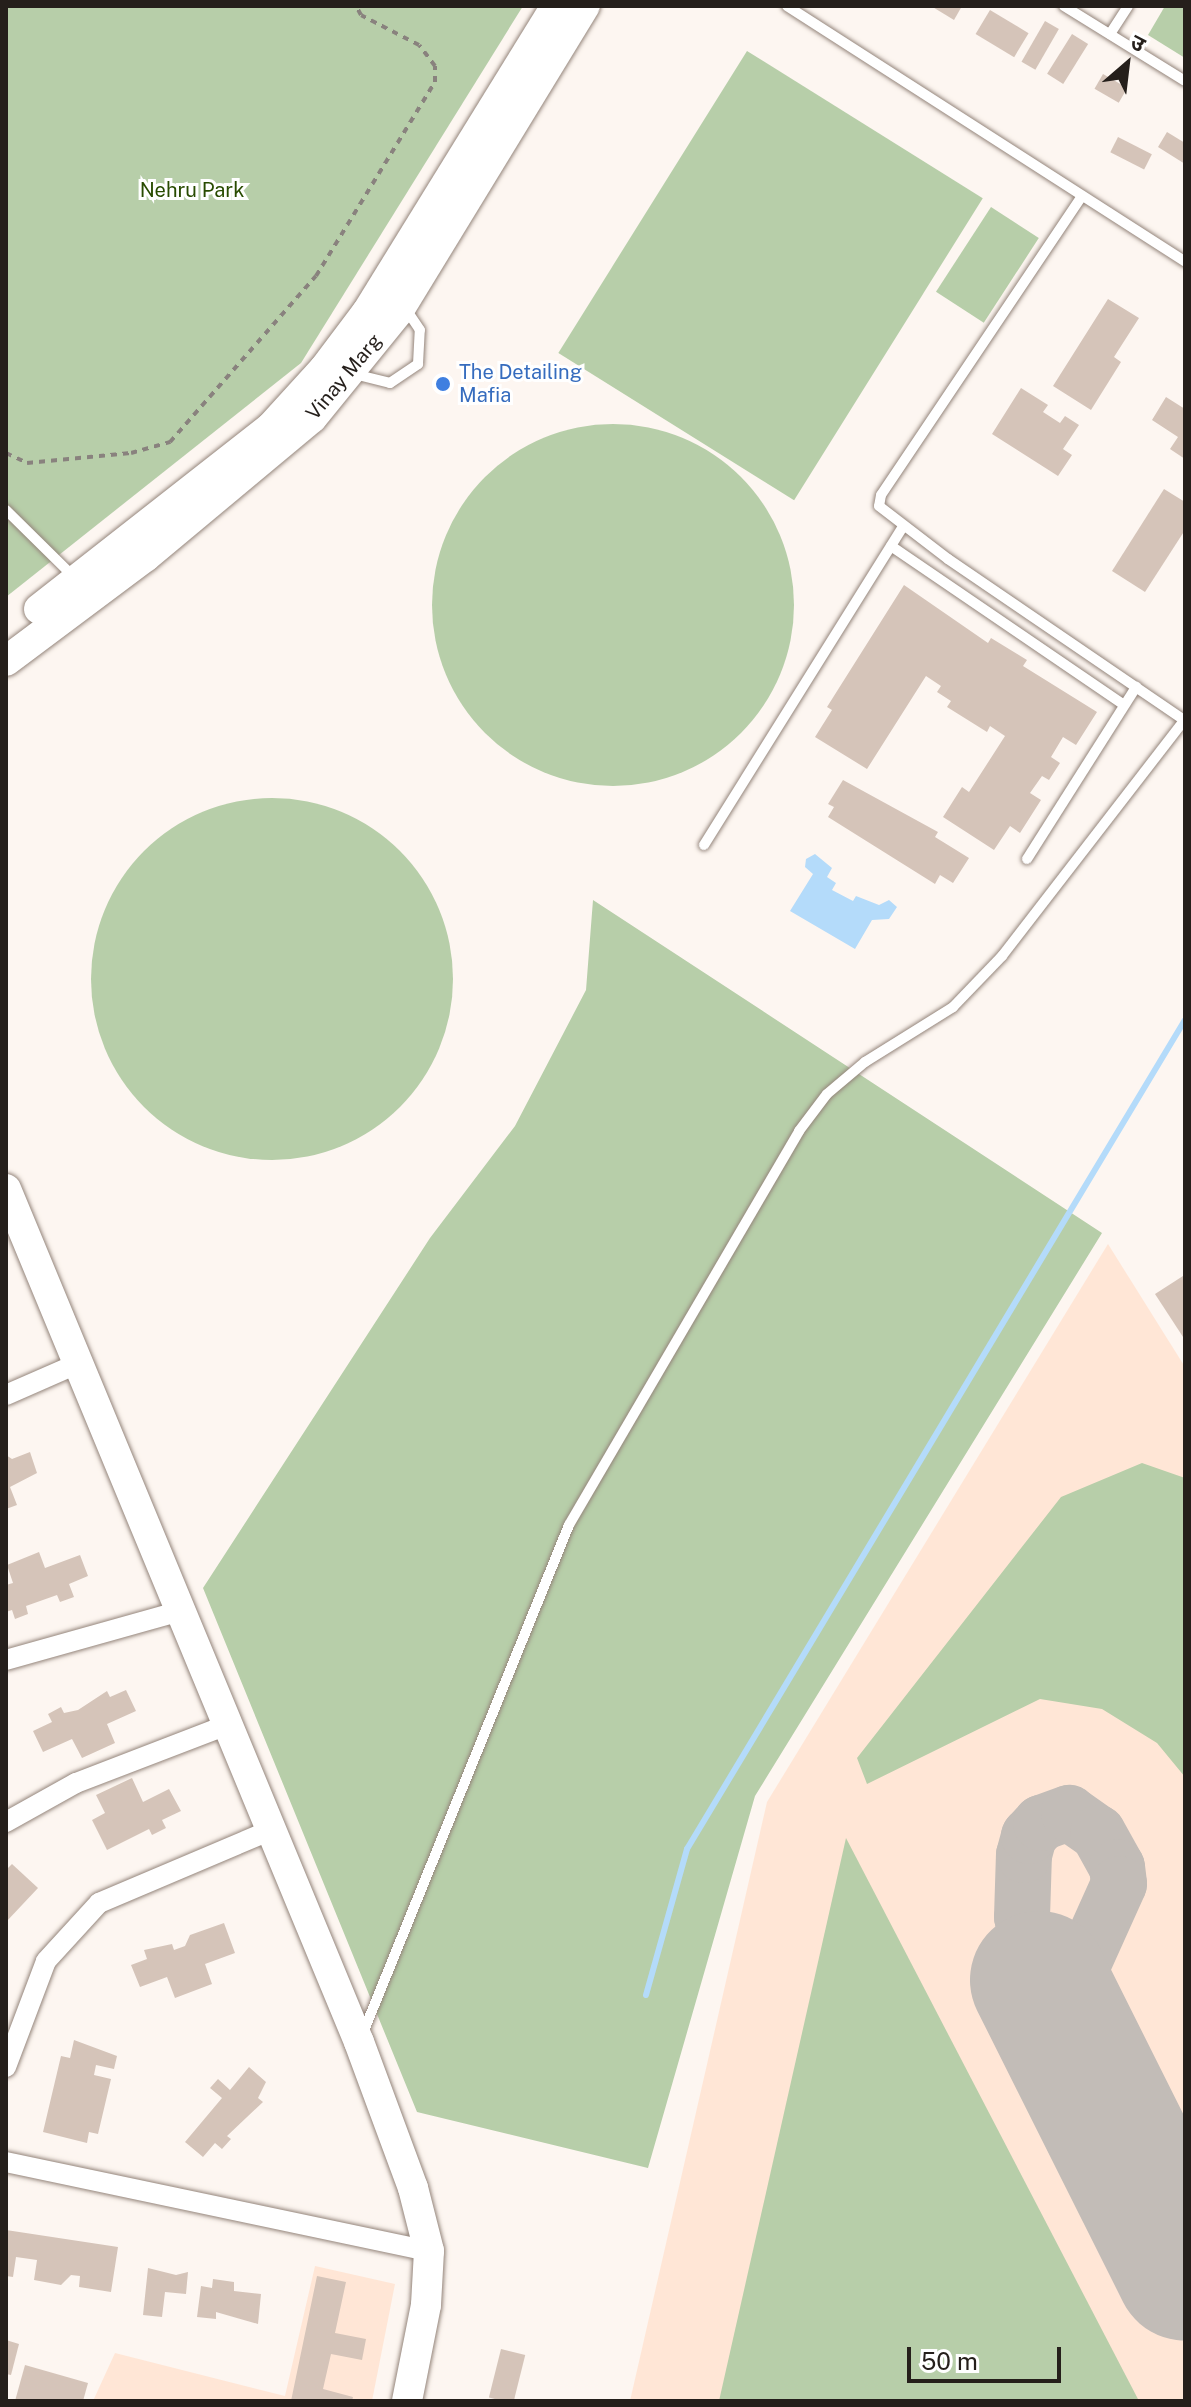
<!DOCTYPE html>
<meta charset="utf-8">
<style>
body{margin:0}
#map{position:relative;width:1191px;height:2407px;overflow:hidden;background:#fdf6f1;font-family:"Public Sans","Noto Sans Devanagari",sans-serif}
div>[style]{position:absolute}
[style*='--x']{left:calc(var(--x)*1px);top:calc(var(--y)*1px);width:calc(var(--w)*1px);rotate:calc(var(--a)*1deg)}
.built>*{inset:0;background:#ffe6d6}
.green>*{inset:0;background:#b7cea9;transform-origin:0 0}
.round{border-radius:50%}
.water>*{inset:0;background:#b4dbfa}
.stream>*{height:6px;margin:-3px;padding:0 3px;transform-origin:3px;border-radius:3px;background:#b4dbfa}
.taxiway>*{height:56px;margin:-28px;padding:0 28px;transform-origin:28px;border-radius:28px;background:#c2bcb7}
.runway>*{height:138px;margin:-69px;padding:0 69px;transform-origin:69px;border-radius:69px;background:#c2bcb7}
.building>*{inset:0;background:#d5c4b9;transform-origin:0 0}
.path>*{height:4px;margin-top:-2px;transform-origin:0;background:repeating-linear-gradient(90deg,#89827e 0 6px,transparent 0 12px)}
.roads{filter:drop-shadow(0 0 2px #94857b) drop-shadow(0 0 2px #94857b)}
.lane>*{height:10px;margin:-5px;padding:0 5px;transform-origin:5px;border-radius:5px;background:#fff}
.street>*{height:20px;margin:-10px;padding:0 10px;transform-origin:10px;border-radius:10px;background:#fff}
.secondary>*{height:30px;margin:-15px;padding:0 15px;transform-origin:15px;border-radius:15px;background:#fff}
.dots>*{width:22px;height:22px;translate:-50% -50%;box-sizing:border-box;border:4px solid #fff;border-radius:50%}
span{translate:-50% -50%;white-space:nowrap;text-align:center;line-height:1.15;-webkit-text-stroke:6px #fff;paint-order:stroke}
.park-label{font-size:20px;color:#284b01}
.shop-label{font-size:20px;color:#366cbe}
.left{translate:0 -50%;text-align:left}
.street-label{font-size:20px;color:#251f1b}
.frame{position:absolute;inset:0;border:8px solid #251f1b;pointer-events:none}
.north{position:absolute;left:1087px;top:24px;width:80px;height:80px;-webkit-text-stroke:6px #fff;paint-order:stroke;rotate:28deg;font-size:22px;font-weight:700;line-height:32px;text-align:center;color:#251f1b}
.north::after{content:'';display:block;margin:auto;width:28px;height:36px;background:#251f1b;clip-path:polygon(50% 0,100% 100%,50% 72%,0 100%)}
.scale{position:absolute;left:907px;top:2347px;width:154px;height:36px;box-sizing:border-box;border:4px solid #251f1b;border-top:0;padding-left:10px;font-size:24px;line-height:28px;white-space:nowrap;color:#251f1b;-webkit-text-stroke:6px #fff;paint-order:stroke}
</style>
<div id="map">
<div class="built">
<i style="clip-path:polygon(1108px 1244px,1185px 1367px,1185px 2401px,630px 2401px,767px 1802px)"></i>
<i style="clip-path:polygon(315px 2266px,395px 2284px,372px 2401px,93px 2401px,115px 2353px,285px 2396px)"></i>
</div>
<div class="green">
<i style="clip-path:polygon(6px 6px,523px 6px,301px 363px,6px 597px)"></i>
<i style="clip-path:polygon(1165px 6px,1185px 6px,1185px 58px,1148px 35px)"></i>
<i style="left:747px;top:51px;width:278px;height:356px;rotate:32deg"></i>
<i style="left:991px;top:207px;width:57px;height:101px;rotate:33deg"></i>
<i class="round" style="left:432px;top:424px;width:362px;height:362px"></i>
<i class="round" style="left:91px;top:798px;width:362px;height:362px"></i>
<i style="clip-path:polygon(593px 900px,1102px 1233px,755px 1796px,648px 2168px,417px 2112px,203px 1588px,430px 1238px,515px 1126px,586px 990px)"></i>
<i style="clip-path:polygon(1142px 1463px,1185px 1478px,1185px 1777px,1157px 1743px,1102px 1709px,1040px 1699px,867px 1784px,857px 1758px,1061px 1497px)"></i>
<i style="clip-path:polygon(846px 1838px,1139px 2401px,719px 2401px)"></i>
</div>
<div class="water">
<i style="clip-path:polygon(815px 854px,832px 868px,827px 877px,836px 883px,832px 890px,853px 901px,856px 896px,879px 905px,889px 900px,897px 907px,889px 919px,872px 920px,855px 949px,790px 911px,813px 874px,805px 867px,806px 859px)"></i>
</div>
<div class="stream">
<i style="--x:646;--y:1995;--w:152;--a:-74.3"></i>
<i style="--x:687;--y:1849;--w:967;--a:-59.01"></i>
</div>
<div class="taxiway">
<i style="--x:1039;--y:1980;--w:65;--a:-105.1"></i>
<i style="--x:1022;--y:1917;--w:62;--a:-88.2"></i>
<i style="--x:1024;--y:1855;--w:20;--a:-75"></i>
<i style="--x:1029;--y:1836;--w:18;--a:-47"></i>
<i style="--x:1041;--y:1823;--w:30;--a:-20"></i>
<i style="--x:1069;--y:1813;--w:35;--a:35"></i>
<i style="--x:1098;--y:1833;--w:39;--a:61"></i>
<i style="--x:1117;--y:1867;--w:17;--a:83"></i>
<i style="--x:1119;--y:1884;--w:98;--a:114.2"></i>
<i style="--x:1079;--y:1973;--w:70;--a:97.4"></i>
</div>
<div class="runway">
<i style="--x:1039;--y:1980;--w:326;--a:63.4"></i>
</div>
<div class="building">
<i style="clip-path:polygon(931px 6px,962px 6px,954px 20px)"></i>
<i style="left:990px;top:10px;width:45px;height:28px;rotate:31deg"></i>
<i style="left:1045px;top:21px;width:16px;height:47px;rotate:30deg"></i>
<i style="left:1072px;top:34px;width:19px;height:47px;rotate:32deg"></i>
<i style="left:1103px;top:74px;width:28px;height:17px;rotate:30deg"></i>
<i style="clip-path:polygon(1167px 132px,1185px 143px,1185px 164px,1158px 147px)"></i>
<i style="left:1118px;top:137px;width:38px;height:17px;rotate:27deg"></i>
<i style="clip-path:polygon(1108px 299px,1139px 318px,1114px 357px,1121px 362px,1091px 410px,1053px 386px)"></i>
<i style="clip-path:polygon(1021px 388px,1048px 405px,1043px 412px,1060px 423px,1065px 416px,1079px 425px,1063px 449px,1072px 455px,1058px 476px,992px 434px)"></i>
<i style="clip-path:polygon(1166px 397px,1185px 409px,1185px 459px,1170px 449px,1178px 437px,1152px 420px)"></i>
<i style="clip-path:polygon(1164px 489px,1185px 502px,1185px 530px,1145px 592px,1112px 571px)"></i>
<i style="clip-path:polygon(904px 585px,988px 643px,991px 638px,1027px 660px,1023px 666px,1097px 712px,1076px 745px,1063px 737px,1051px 757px,1060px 763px,1049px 780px,1042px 776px,1030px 793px,1041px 800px,1020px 833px,1010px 826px,994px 850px,943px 817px,962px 787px,969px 792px,1005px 736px,990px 726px,987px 732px,947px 707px,951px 701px,937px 692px,941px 686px,926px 676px,867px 769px,815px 737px,832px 710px,827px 707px)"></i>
<i style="clip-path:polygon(843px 780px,938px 832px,935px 837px,969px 858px,953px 883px,940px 875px,935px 884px,828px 817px,834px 807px,828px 804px)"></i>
<i style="clip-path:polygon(1183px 1276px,1185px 1279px,1185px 1340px,1155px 1294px)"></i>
<i style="clip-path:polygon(30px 1452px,37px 1473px,10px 1487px,17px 1505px,6px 1509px,6px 1455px,12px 1459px)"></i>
<i style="clip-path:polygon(39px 1552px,45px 1568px,80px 1555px,88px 1576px,69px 1584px,74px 1597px,60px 1602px,57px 1595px,26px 1606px,28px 1614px,15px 1619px,12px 1610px,6px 1612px,6px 1585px,13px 1583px,7px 1565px)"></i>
<i style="clip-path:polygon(126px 1690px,136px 1711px,107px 1724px,115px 1743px,82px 1758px,72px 1739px,43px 1752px,33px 1731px,52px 1722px,48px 1714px,61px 1707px,64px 1713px,78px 1710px,107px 1691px,110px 1697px)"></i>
<i style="clip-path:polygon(132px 1778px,143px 1802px,169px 1789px,181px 1811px,162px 1820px,166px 1828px,152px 1835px,149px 1829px,107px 1850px,92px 1820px,105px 1813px,96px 1795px)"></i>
<i style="clip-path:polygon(12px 1864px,38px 1888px,6px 1922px,6px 1870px)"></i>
<i style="clip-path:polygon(224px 1923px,235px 1953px,205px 1964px,212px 1984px,175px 1998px,167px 1977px,140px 1987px,131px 1965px,147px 1959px,144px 1950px,172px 1944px,174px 1950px,185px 1946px,190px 1935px)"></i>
<i style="clip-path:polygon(74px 2040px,117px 2056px,114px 2069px,96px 2065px,94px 2075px,111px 2079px,98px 2134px,89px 2132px,87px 2143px,43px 2132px,61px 2056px,70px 2058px)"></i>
<i style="clip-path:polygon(249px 2067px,266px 2082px,258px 2098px,263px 2102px,227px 2136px,231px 2139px,222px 2149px,215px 2143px,203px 2157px,185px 2142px,222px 2098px,210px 2088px,218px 2079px,230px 2090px)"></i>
<i style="clip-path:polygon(6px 2230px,118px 2247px,111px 2292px,79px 2287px,80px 2276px,71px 2275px,61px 2285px,34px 2280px,37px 2260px,16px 2257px,13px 2277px,6px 2276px)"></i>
<i style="clip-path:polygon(148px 2268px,176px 2275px,188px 2272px,186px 2294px,165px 2292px,162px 2317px,143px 2315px)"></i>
<i style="clip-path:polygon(317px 2276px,346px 2282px,335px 2333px,366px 2339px,362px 2360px,331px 2354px,323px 2389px,353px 2397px,352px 2401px,291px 2401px)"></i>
<i style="clip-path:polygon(213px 2279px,234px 2282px,234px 2291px,261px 2294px,258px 2324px,216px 2312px,216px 2319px,197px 2317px,201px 2286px,212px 2288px)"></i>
<i style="clip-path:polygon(6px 2340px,19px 2344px,11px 2375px,6px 2374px)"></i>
<i style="left:501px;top:2349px;width:25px;height:50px;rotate:14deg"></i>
<i style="clip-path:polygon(25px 2365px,88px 2383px,83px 2401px,15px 2401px)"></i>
</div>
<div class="path">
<i style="--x:6;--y:453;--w:23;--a:25"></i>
<i style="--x:27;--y:463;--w:104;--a:-5.5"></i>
<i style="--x:131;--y:453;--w:41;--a:-15.8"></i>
<i style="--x:170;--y:442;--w:221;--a:-48.7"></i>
<i style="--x:316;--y:276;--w:228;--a:-58.5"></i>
<i style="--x:435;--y:82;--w:16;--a:-90"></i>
<i style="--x:435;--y:66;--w:26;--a:-127"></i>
<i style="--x:419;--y:45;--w:65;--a:-152.7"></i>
<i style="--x:361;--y:15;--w:10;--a:-119"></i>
</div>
<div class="roads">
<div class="lane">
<i style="--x:787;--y:6;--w:473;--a:32.7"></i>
<i style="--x:1064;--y:6;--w:142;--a:31.8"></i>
<i style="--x:1110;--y:34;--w:33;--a:-57"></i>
<i style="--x:1082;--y:196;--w:360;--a:123.9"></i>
<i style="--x:881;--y:495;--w:11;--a:100"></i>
<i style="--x:879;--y:506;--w:87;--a:37.5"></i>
<i style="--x:948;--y:559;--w:286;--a:34.3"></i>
<i style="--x:354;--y:374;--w:37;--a:14"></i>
<i style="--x:390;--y:383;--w:34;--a:-34"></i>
<i style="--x:418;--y:364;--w:34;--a:-87"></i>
<i style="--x:420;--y:330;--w:25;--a:-124"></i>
<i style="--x:6;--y:510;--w:94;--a:44.6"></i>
<i style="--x:891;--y:546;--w:282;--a:34.3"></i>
<i style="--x:704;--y:845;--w:375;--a:-58"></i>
<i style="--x:1027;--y:859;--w:204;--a:-57.6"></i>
<i style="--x:363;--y:2033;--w:548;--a:-67.93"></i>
<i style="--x:569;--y:1525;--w:456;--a:-59.7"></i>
<i style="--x:799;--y:1131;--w:46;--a:-52.9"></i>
<i style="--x:827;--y:1094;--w:50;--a:-40.1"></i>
<i style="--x:865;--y:1062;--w:104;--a:-32"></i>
<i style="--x:953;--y:1007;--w:71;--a:-46.1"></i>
<i style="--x:1002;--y:956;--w:299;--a:-52.3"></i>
</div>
<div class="street">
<i style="--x:6;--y:1395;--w:80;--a:-23.7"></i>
<i style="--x:6;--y:1660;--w:181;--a:-15.7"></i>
<i style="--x:6;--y:1822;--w:80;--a:-29.1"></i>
<i style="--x:76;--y:1783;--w:162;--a:-21"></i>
<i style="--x:6;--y:2067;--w:113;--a:-69.3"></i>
<i style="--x:46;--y:1961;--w:79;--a:-47.6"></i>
<i style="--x:99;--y:1903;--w:187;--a:-23"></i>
<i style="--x:6;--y:2162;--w:432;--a:11.9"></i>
</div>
<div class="secondary">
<i style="--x:39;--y:609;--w:295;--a:-38.1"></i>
<i style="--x:271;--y:427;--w:79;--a:-47.6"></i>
<i style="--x:324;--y:369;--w:71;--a:-53"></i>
<i style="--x:367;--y:312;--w:360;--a:-58.3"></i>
<i style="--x:6;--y:661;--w:174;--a:-36.8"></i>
<i style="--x:145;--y:557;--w:217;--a:-39.8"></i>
<i style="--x:312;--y:418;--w:136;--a:-50.9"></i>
<i style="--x:398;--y:312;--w:359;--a:-58.6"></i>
<i style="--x:6;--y:1189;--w:923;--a:67.52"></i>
<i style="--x:359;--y:2042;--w:156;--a:69.7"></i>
<i style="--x:413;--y:2188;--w:65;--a:75.7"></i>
<i style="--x:429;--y:2251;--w:54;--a:93.2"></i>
<i style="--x:426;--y:2305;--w:98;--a:101.2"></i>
</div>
</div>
<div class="dots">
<i style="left:443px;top:384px;background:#3f7fe0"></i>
</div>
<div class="park-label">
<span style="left:192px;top:190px">Nehru Park</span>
</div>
<div class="shop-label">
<span class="left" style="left:459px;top:384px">The Detailing<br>Mafia</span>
</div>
<div class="street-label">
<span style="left:344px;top:377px;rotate:-50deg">Vinay Marg</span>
</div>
<div class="frame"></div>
<div class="north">उ</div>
<div class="scale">50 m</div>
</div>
